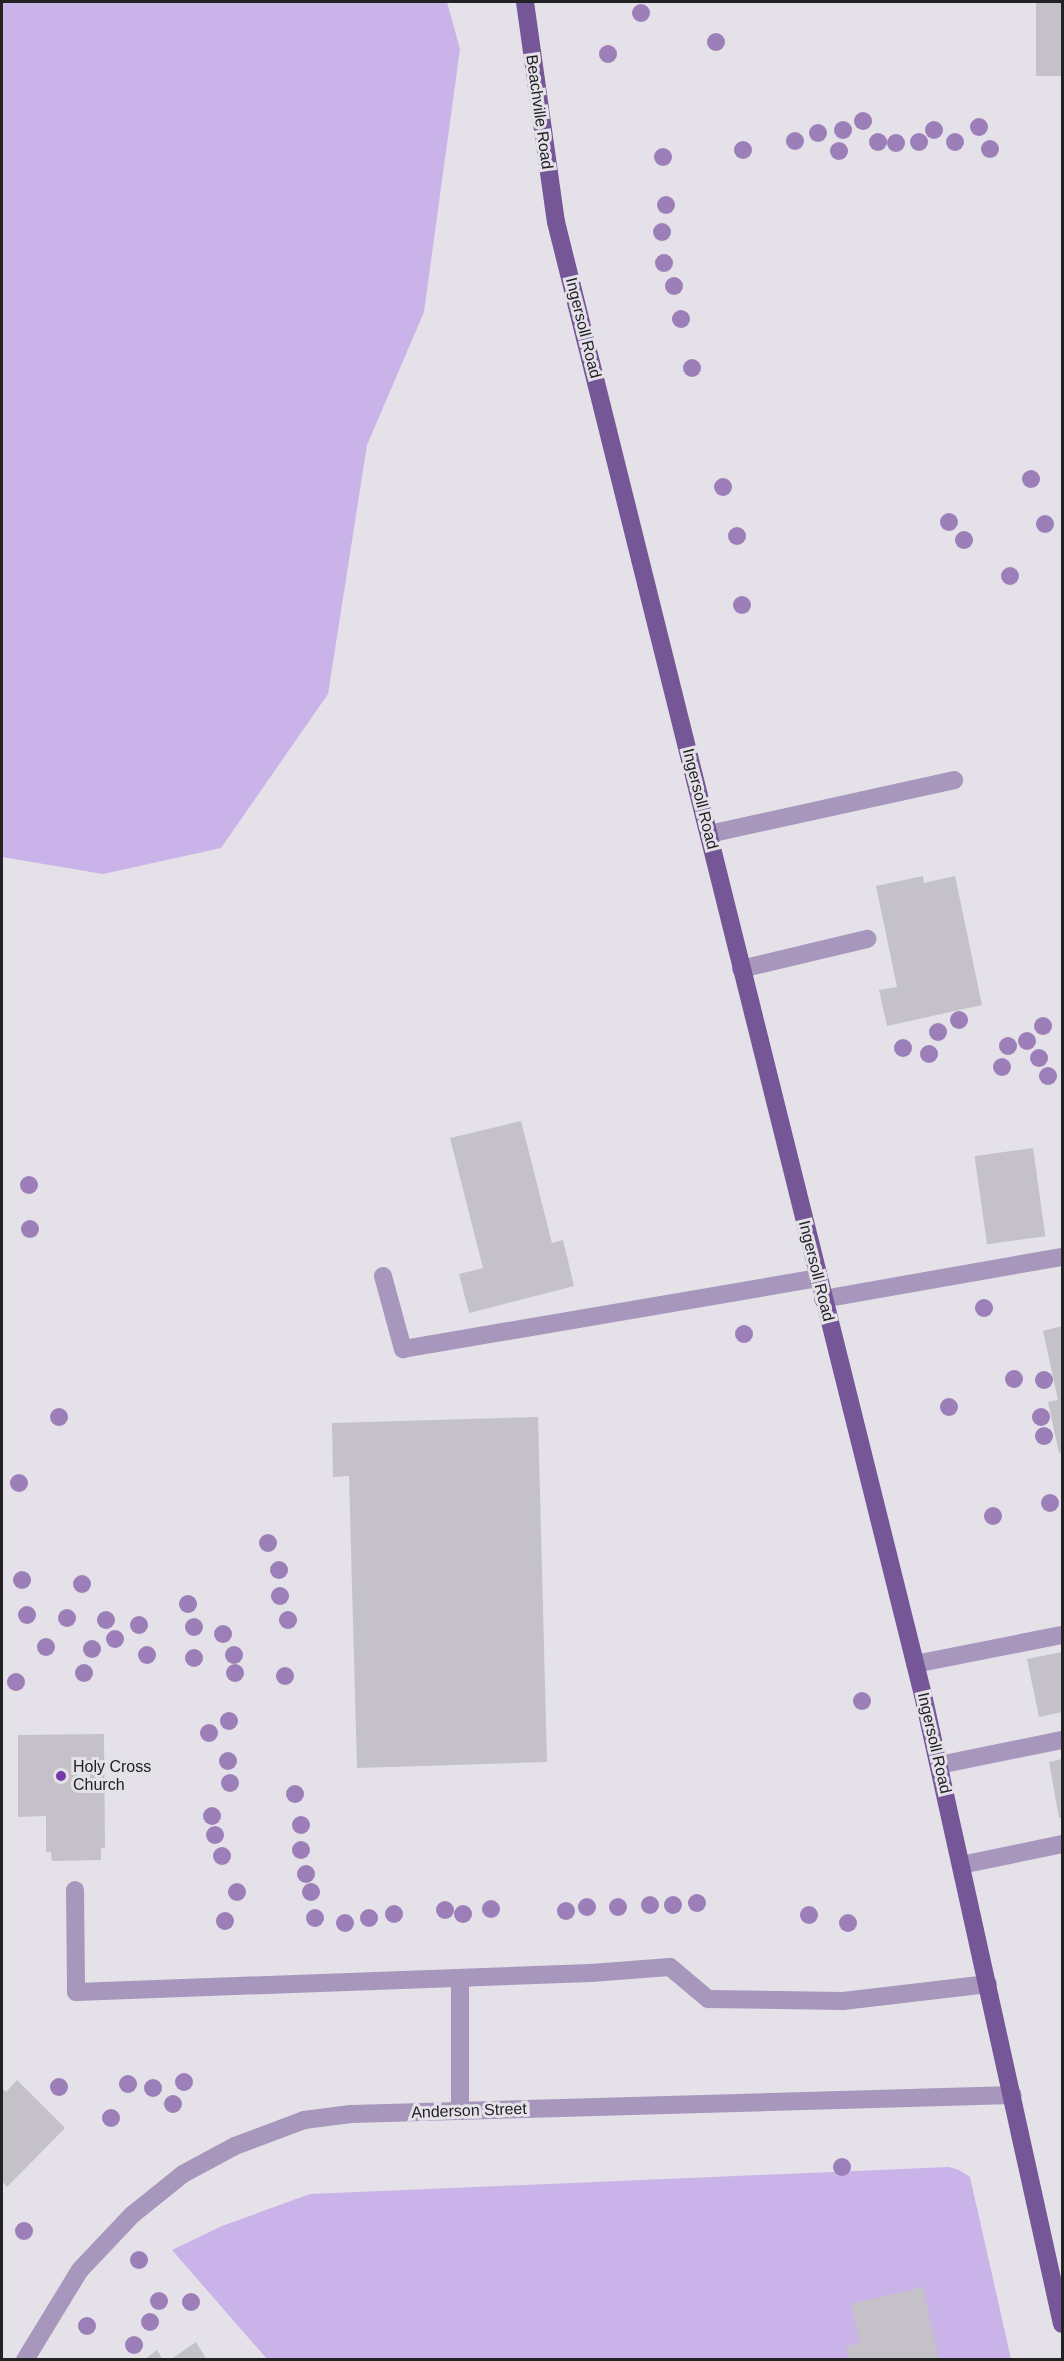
<!DOCTYPE html>
<style>
body{margin:0}
#map{position:relative;width:1064px;height:2361px;overflow:hidden;background:#e4e1e9;font-family:Arial,sans-serif}
div>[style]{position:absolute}
[style*='--x']{left:calc(var(--x)*1px);top:calc(var(--y)*1px);width:calc(var(--w)*1px);rotate:calc(var(--a)*1deg)}
.green>*{inset:0;background:#cab3e8}
.building>*{inset:0;background:#c4c1c9;transform-origin:0 0}
.minor>*{height:18px;margin:-9px;padding:0 9px;transform-origin:9px;border-radius:9px;background:#a797bc}
.major>*{height:18px;margin:-9px;padding:0 9px;transform-origin:9px;border-radius:9px;background:#755697}
.trees>*{width:18px;height:18px;margin:-9px;border-radius:50%;background:#9c7fb8}
.dots>*{width:16px;height:16px;translate:-50% -50%;box-sizing:border-box;border:3px solid #e4e1e9;border-radius:50%}
span{translate:-50% -50%;white-space:nowrap;text-align:center;line-height:1.15;-webkit-text-stroke:6px #e4e1e9;paint-order:stroke}
.street-label{font-size:16px;color:#222124}
.poi-label{font-size:16px;color:#222124}
.left{translate:0 -50%;text-align:left}
.frame{position:absolute;inset:0;border:3px solid #222124;pointer-events:none}
</style>
<div id="map">
<div class="green">
<i style="clip-path:polygon(2px 2px,447px 2px,460px 49px,424px 312px,367px 445px,328px 694px,221px 848px,103px 874px,2px 857px)"></i>
<i style="clip-path:polygon(949px 2167px,959px 2170px,970px 2177px,1011px 2359px,267px 2359px,172px 2250px,222px 2226px,310px 2194px)"></i>
</div>
<div class="building">
<i style="left:1036px;top:2px;width:26px;height:74px"></i>
<i style="clip-path:polygon(923px 876px,924px 883px,955px 876px,982px 1005px,887px 1026px,879px 990px,897px 987px,876px 886px)"></i>
<i style="clip-path:polygon(521px 1121px,552px 1243px,563px 1240px,574px 1286px,469px 1313px,459px 1274px,483px 1268px,450px 1138px)"></i>
<i style="left:1033px;top:1148px;width:89px;height:59px;rotate:82deg"></i>
<i style="clip-path:polygon(1062px 1326px,1062px 1452px,1059px 1453px,1048px 1402px,1058px 1400px,1043px 1331px)"></i>
<i style="clip-path:polygon(538px 1417px,547px 1762px,357px 1768px,349px 1476px,333px 1477px,332px 1423px)"></i>
<i style="clip-path:polygon(1062px 1652px,1062px 1712px,1039px 1717px,1027px 1659px)"></i>
<i style="clip-path:polygon(104px 1734px,105px 1848px,101px 1848px,101px 1860px,52px 1861px,51px 1852px,46px 1852px,46px 1816px,18px 1817px,18px 1735px)"></i>
<i style="clip-path:polygon(1062px 1759px,1062px 1817px,1059px 1818px,1049px 1762px)"></i>
<i style="clip-path:polygon(17px 2080px,65px 2128px,7px 2187px,2px 2181px,2px 2088px,6px 2092px)"></i>
<i style="clip-path:polygon(923px 2287px,939px 2360px,849px 2360px,846px 2346px,860px 2343px,851px 2304px)"></i>
<i style="clip-path:polygon(196px 2342px,207px 2360px,170px 2360px)"></i>
<i style="clip-path:polygon(157px 2350px,163px 2360px,144px 2360px)"></i>
</div>
<div class="minor">
<i style="--x:709;--y:834;--w:251;--a:-12.4"></i>
<i style="--x:741;--y:969;--w:130;--a:-13.4"></i>
<i style="--x:383;--y:1276;--w:76;--a:74.7"></i>
<i style="--x:403;--y:1349;--w:420;--a:-9.7"></i>
<i style="--x:823;--y:1299;--w:243;--a:-10"></i>
<i style="--x:915;--y:1664;--w:150;--a:-11.2"></i>
<i style="--x:939;--y:1765;--w:126;--a:-11.5"></i>
<i style="--x:961;--y:1865;--w:103;--a:-11.7"></i>
<i style="--x:75;--y:1890;--w:102;--a:89.4"></i>
<i style="--x:76;--y:1992;--w:515;--a:-2.11"></i>
<i style="--x:591;--y:1973;--w:79;--a:-4.3"></i>
<i style="--x:670;--y:1967;--w:50;--a:40.1"></i>
<i style="--x:708;--y:1999;--w:135;--a:0.8"></i>
<i style="--x:843;--y:2001;--w:146;--a:-6.7"></i>
<i style="--x:460;--y:2111;--w:133;--a:-90"></i>
<i style="--x:25;--y:2360;--w:105;--a:-58.6"></i>
<i style="--x:80;--y:2270;--w:76;--a:-46.6"></i>
<i style="--x:132;--y:2215;--w:65;--a:-38.8"></i>
<i style="--x:183;--y:2174;--w:59;--a:-28.3"></i>
<i style="--x:235;--y:2146;--w:74;--a:-20.6"></i>
<i style="--x:304;--y:2120;--w:47;--a:-7.3"></i>
<i style="--x:351;--y:2114;--w:662;--a:-1.64"></i>
</div>
<div class="major">
<i style="--x:525;--y:2;--w:222;--a:82"></i>
<i style="--x:556;--y:222;--w:1518;--a:76.01"></i>
<i style="--x:923;--y:1695;--w:644;--a:77.54"></i>
</div>
<div class="trees">
<i style="left:641px;top:13px"></i>
<i style="left:716px;top:42px"></i>
<i style="left:608px;top:54px"></i>
<i style="left:863px;top:121px"></i>
<i style="left:979px;top:127px"></i>
<i style="left:843px;top:130px"></i>
<i style="left:934px;top:130px"></i>
<i style="left:818px;top:133px"></i>
<i style="left:795px;top:141px"></i>
<i style="left:878px;top:142px"></i>
<i style="left:919px;top:142px"></i>
<i style="left:955px;top:142px"></i>
<i style="left:896px;top:143px"></i>
<i style="left:990px;top:149px"></i>
<i style="left:743px;top:150px"></i>
<i style="left:839px;top:151px"></i>
<i style="left:663px;top:157px"></i>
<i style="left:666px;top:205px"></i>
<i style="left:662px;top:232px"></i>
<i style="left:664px;top:263px"></i>
<i style="left:674px;top:286px"></i>
<i style="left:681px;top:319px"></i>
<i style="left:692px;top:368px"></i>
<i style="left:1031px;top:479px"></i>
<i style="left:723px;top:487px"></i>
<i style="left:949px;top:522px"></i>
<i style="left:1045px;top:524px"></i>
<i style="left:737px;top:536px"></i>
<i style="left:964px;top:540px"></i>
<i style="left:1010px;top:576px"></i>
<i style="left:742px;top:605px"></i>
<i style="left:959px;top:1020px"></i>
<i style="left:1043px;top:1026px"></i>
<i style="left:938px;top:1032px"></i>
<i style="left:1027px;top:1041px"></i>
<i style="left:1008px;top:1046px"></i>
<i style="left:903px;top:1048px"></i>
<i style="left:929px;top:1054px"></i>
<i style="left:1039px;top:1058px"></i>
<i style="left:1002px;top:1067px"></i>
<i style="left:1048px;top:1076px"></i>
<i style="left:29px;top:1185px"></i>
<i style="left:30px;top:1229px"></i>
<i style="left:984px;top:1308px"></i>
<i style="left:744px;top:1334px"></i>
<i style="left:1014px;top:1379px"></i>
<i style="left:1044px;top:1380px"></i>
<i style="left:949px;top:1407px"></i>
<i style="left:59px;top:1417px"></i>
<i style="left:1041px;top:1417px"></i>
<i style="left:1044px;top:1436px"></i>
<i style="left:19px;top:1483px"></i>
<i style="left:1050px;top:1503px"></i>
<i style="left:993px;top:1516px"></i>
<i style="left:268px;top:1543px"></i>
<i style="left:279px;top:1570px"></i>
<i style="left:22px;top:1580px"></i>
<i style="left:82px;top:1584px"></i>
<i style="left:280px;top:1596px"></i>
<i style="left:188px;top:1604px"></i>
<i style="left:27px;top:1615px"></i>
<i style="left:67px;top:1618px"></i>
<i style="left:106px;top:1620px"></i>
<i style="left:288px;top:1620px"></i>
<i style="left:139px;top:1625px"></i>
<i style="left:194px;top:1627px"></i>
<i style="left:223px;top:1634px"></i>
<i style="left:115px;top:1639px"></i>
<i style="left:46px;top:1647px"></i>
<i style="left:92px;top:1649px"></i>
<i style="left:147px;top:1655px"></i>
<i style="left:234px;top:1655px"></i>
<i style="left:194px;top:1658px"></i>
<i style="left:84px;top:1673px"></i>
<i style="left:235px;top:1673px"></i>
<i style="left:285px;top:1676px"></i>
<i style="left:16px;top:1682px"></i>
<i style="left:862px;top:1701px"></i>
<i style="left:229px;top:1721px"></i>
<i style="left:209px;top:1733px"></i>
<i style="left:228px;top:1761px"></i>
<i style="left:230px;top:1783px"></i>
<i style="left:295px;top:1794px"></i>
<i style="left:212px;top:1816px"></i>
<i style="left:301px;top:1825px"></i>
<i style="left:215px;top:1835px"></i>
<i style="left:301px;top:1850px"></i>
<i style="left:222px;top:1856px"></i>
<i style="left:306px;top:1874px"></i>
<i style="left:237px;top:1892px"></i>
<i style="left:311px;top:1892px"></i>
<i style="left:697px;top:1903px"></i>
<i style="left:650px;top:1905px"></i>
<i style="left:673px;top:1905px"></i>
<i style="left:587px;top:1907px"></i>
<i style="left:618px;top:1907px"></i>
<i style="left:491px;top:1909px"></i>
<i style="left:445px;top:1910px"></i>
<i style="left:566px;top:1911px"></i>
<i style="left:394px;top:1914px"></i>
<i style="left:463px;top:1914px"></i>
<i style="left:809px;top:1915px"></i>
<i style="left:315px;top:1918px"></i>
<i style="left:369px;top:1918px"></i>
<i style="left:225px;top:1921px"></i>
<i style="left:345px;top:1923px"></i>
<i style="left:848px;top:1923px"></i>
<i style="left:184px;top:2082px"></i>
<i style="left:128px;top:2084px"></i>
<i style="left:59px;top:2087px"></i>
<i style="left:153px;top:2088px"></i>
<i style="left:173px;top:2104px"></i>
<i style="left:111px;top:2118px"></i>
<i style="left:842px;top:2167px"></i>
<i style="left:24px;top:2231px"></i>
<i style="left:139px;top:2260px"></i>
<i style="left:159px;top:2301px"></i>
<i style="left:191px;top:2302px"></i>
<i style="left:150px;top:2322px"></i>
<i style="left:87px;top:2326px"></i>
<i style="left:134px;top:2345px"></i>
</div>
<div class="dots">
<i style="left:61px;top:1776px;background:#7739ae"></i>
</div>
<div class="street-label">
<span style="left:539px;top:112px;rotate:82deg">Beachville Road</span>
<span style="left:583px;top:328px;rotate:76deg">Ingersoll Road</span>
<span style="left:700px;top:799px;rotate:76deg">Ingersoll Road</span>
<span style="left:816px;top:1271px;rotate:76deg">Ingersoll Road</span>
<span style="left:934px;top:1743px;rotate:77deg">Ingersoll Road</span>
<span style="left:469px;top:2111px;rotate:-2deg">Anderson Street</span>
</div>
<div class="poi-label">
<span class="left" style="left:73px;top:1776px">Holy Cross<br>Church</span>
</div>
<div class="frame"></div>
</div>
